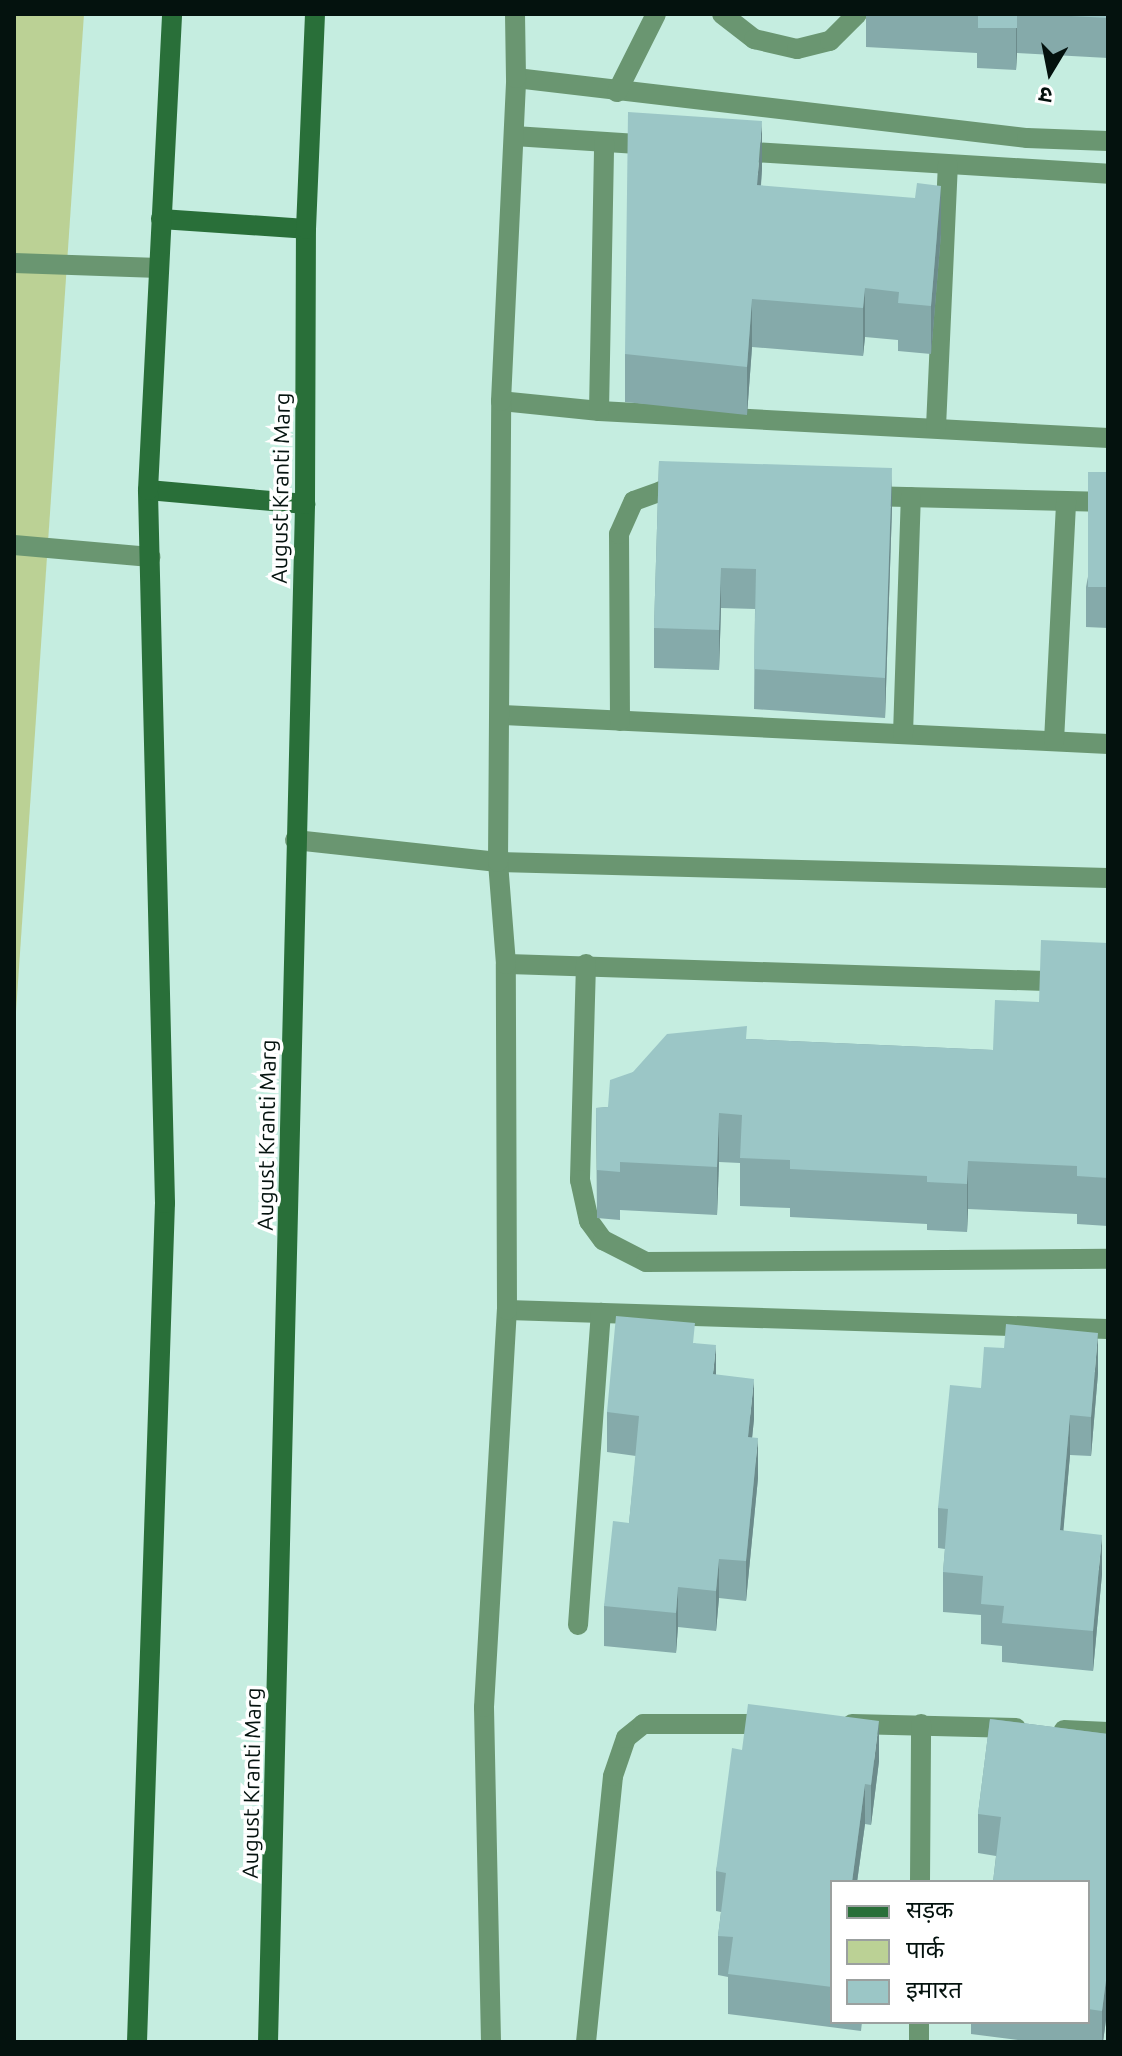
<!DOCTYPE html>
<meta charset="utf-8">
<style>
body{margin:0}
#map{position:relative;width:1122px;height:2056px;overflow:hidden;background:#c5ede0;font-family:Ubuntu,"Noto Sans Devanagari",sans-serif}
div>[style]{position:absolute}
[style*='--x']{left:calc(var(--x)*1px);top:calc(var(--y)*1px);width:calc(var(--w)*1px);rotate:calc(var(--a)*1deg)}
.green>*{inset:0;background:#bbd195}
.service>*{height:20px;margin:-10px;padding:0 10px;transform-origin:10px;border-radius:10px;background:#6a9671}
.minor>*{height:20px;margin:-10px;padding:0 10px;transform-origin:10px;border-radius:10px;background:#6a9671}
.secondary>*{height:20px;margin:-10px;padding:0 10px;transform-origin:10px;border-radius:10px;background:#296f39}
.wall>*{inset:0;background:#85aaaa}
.shaded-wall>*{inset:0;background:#6c8b8b}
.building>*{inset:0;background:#9bc6c6;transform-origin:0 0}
span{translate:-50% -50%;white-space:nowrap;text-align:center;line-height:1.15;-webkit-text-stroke:7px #fff;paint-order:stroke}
.street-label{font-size:22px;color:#04120e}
.frame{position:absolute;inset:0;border:16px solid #04120e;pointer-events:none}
.legend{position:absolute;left:830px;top:1880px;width:260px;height:144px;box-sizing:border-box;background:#fff;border:2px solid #9ba09f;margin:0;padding:10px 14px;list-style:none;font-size:24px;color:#04120e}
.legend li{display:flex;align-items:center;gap:16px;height:40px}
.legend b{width:40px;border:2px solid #9ba09f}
.north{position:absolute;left:1010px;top:32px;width:80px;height:80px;-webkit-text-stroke:6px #fff;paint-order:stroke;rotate:190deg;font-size:22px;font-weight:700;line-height:32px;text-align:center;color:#04120e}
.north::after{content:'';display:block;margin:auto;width:28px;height:36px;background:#04120e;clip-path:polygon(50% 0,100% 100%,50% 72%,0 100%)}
</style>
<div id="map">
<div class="green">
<i style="clip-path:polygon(14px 14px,84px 14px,14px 1041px)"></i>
</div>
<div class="service">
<i style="--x:14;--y:263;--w:145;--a:2"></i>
<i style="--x:14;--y:545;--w:137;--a:5"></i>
</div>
<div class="minor">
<i style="--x:722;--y:14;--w:41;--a:38"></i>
<i style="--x:754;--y:39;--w:44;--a:13.1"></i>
<i style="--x:797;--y:49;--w:34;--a:-14"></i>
<i style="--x:830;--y:41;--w:38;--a:-45"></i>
<i style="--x:516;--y:78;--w:515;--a:6.7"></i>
<i style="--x:1027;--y:138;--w:81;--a:2.1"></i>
<i style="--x:617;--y:92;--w:87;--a:-63.4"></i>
<i style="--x:514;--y:136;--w:139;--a:3.7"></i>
<i style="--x:737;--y:151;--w:372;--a:3.5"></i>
<i style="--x:501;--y:401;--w:99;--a:5.8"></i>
<i style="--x:599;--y:411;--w:510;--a:3.04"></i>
<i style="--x:599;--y:411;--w:269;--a:-88.9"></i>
<i style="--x:936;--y:427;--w:262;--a:-87.4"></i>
<i style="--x:866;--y:496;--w:242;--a:1.4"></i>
<i style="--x:502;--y:715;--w:607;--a:2.74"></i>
<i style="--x:620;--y:721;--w:187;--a:-90.3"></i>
<i style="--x:619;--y:534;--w:36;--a:-66"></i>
<i style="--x:634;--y:501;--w:29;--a:-20"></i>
<i style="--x:661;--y:491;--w:25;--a:2"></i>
<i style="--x:903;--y:734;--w:237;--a:-88.1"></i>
<i style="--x:1054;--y:741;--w:240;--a:-87.1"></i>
<i style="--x:295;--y:840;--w:204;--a:6.2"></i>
<i style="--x:498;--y:862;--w:610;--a:1.5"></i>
<i style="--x:506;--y:964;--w:602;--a:1.81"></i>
<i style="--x:586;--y:964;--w:216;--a:91.6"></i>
<i style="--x:580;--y:1180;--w:42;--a:77.6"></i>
<i style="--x:589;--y:1221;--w:24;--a:54"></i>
<i style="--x:603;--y:1240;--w:48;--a:27.1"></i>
<i style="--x:646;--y:1262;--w:462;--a:-0.4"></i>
<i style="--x:507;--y:1310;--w:601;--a:1.81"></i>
<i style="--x:578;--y:1625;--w:313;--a:-85.8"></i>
<i style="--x:852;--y:1724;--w:164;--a:1.4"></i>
<i style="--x:1064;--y:1730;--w:44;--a:2.6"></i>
<i style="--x:920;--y:1882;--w:158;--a:-89.6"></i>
<i style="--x:491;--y:2042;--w:335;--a:-91.2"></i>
<i style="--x:484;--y:1707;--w:398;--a:-86.7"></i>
<i style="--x:507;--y:1310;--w:346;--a:-90.2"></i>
<i style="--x:506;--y:964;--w:102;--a:-94.5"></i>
<i style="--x:498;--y:862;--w:461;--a:-89.6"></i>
<i style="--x:501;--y:401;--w:323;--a:-87.3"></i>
<i style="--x:516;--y:78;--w:64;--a:-90.9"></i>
<i style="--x:586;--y:2042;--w:267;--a:-84.2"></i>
<i style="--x:613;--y:1776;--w:40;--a:-71.1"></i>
<i style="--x:626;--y:1738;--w:22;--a:-39"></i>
<i style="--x:643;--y:1724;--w:129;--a:0"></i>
<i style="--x:919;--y:2042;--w:20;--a:-90"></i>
</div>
<div class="secondary">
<i style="--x:161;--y:219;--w:145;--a:3.9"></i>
<i style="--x:148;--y:490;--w:158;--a:5.1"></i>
<i style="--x:137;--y:2042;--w:839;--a:-88.09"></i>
<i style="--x:165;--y:1203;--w:713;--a:-91.37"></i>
<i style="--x:148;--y:490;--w:477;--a:-87.1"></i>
<i style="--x:268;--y:2042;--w:1538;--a:-88.62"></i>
<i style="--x:305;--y:504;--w:275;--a:-89.8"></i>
<i style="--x:306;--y:229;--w:215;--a:-87.6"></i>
</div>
<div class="wall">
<i style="clip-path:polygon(866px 14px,1108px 14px,1108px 58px,1017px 53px,1016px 70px,977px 68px,977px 53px,866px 47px)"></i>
<i style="clip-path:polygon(762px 169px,761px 186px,941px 234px,931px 354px,898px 351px,898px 340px,865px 337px,863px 356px,752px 347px,747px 415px,625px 402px,625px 354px)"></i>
<i style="clip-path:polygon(659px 461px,892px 508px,885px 718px,754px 709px,755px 609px,721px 608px,719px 670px,654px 668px,654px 628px)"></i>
<i style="clip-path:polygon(1108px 472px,1108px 628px,1086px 627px,1086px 587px)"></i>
<i style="clip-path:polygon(1108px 943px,1108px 1226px,1077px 1224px,1077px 1214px,968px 1209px,967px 1232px,927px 1230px,927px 1224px,790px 1217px,790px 1208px,740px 1206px,740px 1163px,719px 1162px,717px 1215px,620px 1210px,620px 1220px,597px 1218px,596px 1108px,608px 1107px,633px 1072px,747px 1039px,993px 1050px,1039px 1002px)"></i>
<i style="clip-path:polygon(695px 1343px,716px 1375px,754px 1419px,752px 1438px,758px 1478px,746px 1601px,719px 1598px,716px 1631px,678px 1627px,676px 1653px,604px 1646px,604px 1606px,629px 1523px,636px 1456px,607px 1452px,607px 1412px)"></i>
<i style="clip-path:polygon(1004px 1348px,1098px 1373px,1091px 1456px,1070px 1455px,1063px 1530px,1102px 1574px,1093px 1671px,1002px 1662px,1002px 1646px,981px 1644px,981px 1615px,943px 1612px,943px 1572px,945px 1549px,938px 1548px,938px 1508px,981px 1388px)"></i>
<i style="clip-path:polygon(990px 1719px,1108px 1734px,1108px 2005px,1103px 2042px,1033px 2042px,971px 2034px,971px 2022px,1088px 2022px,1088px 1882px,993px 1882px,996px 1856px,978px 1853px,978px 1814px)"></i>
<i style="clip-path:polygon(742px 1750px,879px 1761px,871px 1825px,865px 1824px,857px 1882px,832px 1882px,832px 2022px,862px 2022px,861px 2031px,728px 2014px,728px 1977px,718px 1975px,718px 1936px,721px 1912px,716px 1911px,716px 1871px)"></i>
</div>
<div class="shaded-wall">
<i style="clip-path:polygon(1017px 14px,1017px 53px,1016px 70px,1016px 30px)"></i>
<i style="clip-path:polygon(762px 121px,762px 169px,757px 233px,757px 185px)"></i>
<i style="clip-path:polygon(941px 186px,941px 234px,931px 354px,931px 306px)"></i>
<i style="clip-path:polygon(865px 288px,865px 337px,863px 356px,863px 308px)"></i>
<i style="clip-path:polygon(752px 299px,752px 347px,747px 415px,747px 367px)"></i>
<i style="clip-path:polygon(892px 468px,892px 508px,885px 718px,885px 678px)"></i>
<i style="clip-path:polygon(721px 568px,721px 608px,719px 670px,719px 630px)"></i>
<i style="clip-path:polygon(719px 1113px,719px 1162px,717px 1215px,717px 1167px)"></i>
<i style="clip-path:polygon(968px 1161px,968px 1209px,967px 1232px,967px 1184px)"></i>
<i style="clip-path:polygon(1098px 1333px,1098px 1373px,1091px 1456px,1091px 1417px)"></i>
<i style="clip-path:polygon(716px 1345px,716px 1385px,713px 1374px)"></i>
<i style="clip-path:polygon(754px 1379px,754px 1419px,748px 1477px,748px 1437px)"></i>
<i style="clip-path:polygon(1070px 1415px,1070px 1455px,1060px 1570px,1060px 1530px)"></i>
<i style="clip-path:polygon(758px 1438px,758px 1478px,746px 1601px,746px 1561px)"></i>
<i style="clip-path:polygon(1102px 1535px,1102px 1574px,1093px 1671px,1093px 1631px)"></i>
<i style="clip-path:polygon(719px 1559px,719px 1598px,716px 1631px,716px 1591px)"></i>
<i style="clip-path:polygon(678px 1587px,678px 1627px,676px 1653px,676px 1613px)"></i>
<i style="clip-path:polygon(879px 1721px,879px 1761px,871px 1825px,871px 1785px)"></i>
<i style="clip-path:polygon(865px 1784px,865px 1824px,857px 1882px,852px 1882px)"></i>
<i style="clip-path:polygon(1108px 1965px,1108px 2005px,1103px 2042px,1102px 2042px,1102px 2011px)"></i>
</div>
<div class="building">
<i style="left:978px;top:14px;width:39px;height:14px"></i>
<i style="clip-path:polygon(1034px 14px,1108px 14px,1108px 18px)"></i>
<i style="clip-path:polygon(628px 112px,762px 121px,757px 185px,915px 198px,917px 183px,941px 186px,931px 306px,898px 303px,899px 292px,865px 288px,863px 308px,752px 299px,747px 367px,625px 354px)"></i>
<i style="clip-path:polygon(659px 461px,892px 468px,885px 678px,754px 669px,756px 569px,721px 568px,719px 630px,654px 628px)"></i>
<i style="left:1088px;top:472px;width:20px;height:115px"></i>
<i style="clip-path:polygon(1041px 940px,1108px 943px,1108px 1178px,1077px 1176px,1077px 1166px,968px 1161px,967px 1184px,927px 1182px,927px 1176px,790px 1169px,790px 1160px,740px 1158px,742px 1115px,719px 1113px,717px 1167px,620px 1162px,620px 1172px,597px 1170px,596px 1108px,608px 1107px,610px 1080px,633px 1072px,667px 1034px,747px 1026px,746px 1039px,993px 1050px,995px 1000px,1039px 1002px)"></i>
<i style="clip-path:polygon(616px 1316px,695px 1323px,693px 1343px,716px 1345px,713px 1374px,754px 1379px,748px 1437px,758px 1438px,746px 1561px,719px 1559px,716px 1591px,678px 1587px,676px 1613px,604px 1606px,613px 1521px,629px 1523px,639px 1416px,607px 1412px)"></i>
<i style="clip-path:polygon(1006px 1324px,1098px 1333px,1091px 1417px,1070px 1415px,1060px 1530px,1102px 1535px,1093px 1631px,1002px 1623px,1004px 1606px,981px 1604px,983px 1576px,943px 1572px,948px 1509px,938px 1508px,950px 1385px,981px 1388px,984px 1347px,1004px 1348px)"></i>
<i style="clip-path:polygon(748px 1704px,879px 1721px,871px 1785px,865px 1784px,852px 1882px,832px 1882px,832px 1987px,728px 1974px,733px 1937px,718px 1936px,726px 1873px,716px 1871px,732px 1748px,742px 1750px)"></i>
<i style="clip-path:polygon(990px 1719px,1108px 1734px,1108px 1965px,1102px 2011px,1088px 2009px,1088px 1882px,993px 1882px,1001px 1817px,978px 1814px)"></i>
</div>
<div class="street-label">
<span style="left:280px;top:488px;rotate:-89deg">August Kranti Marg</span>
<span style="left:266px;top:1135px;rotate:-89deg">August Kranti Marg</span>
<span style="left:251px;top:1783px;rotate:-89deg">August Kranti Marg</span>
</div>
<div class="frame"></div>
<ul class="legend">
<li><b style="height:10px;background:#296f39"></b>सड़क</li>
<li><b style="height:22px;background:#bbd195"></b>पार्क</li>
<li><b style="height:22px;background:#9bc6c6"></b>इमारत</li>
</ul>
<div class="north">उ</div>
</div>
